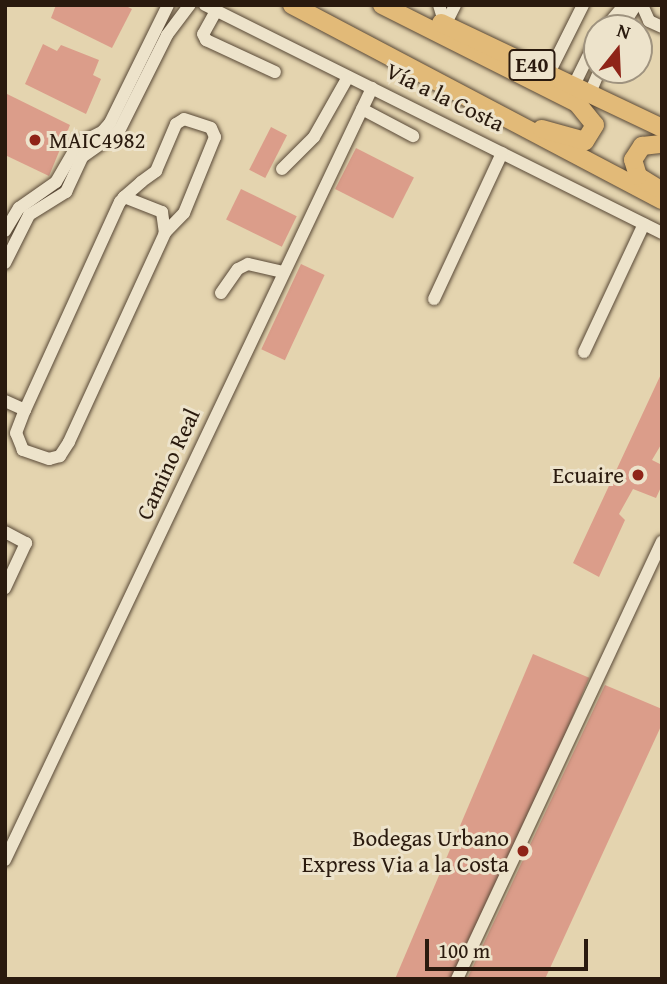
<!DOCTYPE html>
<meta charset="utf-8">
<style>
body{margin:0}
#map{position:relative;width:667px;height:984px;overflow:hidden;background:#e4d4af;font-family:"Gentium Book Plus",serif}
div>[style]{position:absolute}
[style*='--x']{left:calc(var(--x)*1px);top:calc(var(--y)*1px);width:calc(var(--w)*1px);rotate:calc(var(--a)*1deg)}
.building>*{inset:0;background:#db9d8a;transform-origin:0 0}
.roads{filter:drop-shadow(0 0 2px #584836) drop-shadow(0 0 2px #584836)}
.minor>*{height:12px;margin:-6px;padding:0 6px;transform-origin:6px;border-radius:6px;background:#ede3cb}
.highway>*{height:18px;margin:-9px;padding:0 9px;transform-origin:9px;border-radius:9px;background:#e2ba78}
.dots>*{width:19px;height:19px;translate:-50% -50%;box-sizing:border-box;border:4px solid #ede3cb;border-radius:50%}
span{translate:-50% -50%;white-space:nowrap;text-align:center;line-height:1.15;-webkit-text-stroke:6px #ede3cb;paint-order:stroke}
.shield-label span{padding:2px 5px;background:#ede3cb;border:2px solid;border-radius:5px;-webkit-text-stroke-width:0}
.shield-label{font-size:21px;color:#2a1a0e;font-weight:700}
.street-label{font-size:23px;color:#2a1a0e}
.poi-label{font-size:23px;color:#2a1a0e}
.left{translate:0 -50%;text-align:left}
.right{translate:-100% -50%;text-align:right}
.frame{position:absolute;inset:0;border:7px solid #2a1a0e;pointer-events:none}
.north{position:absolute;left:583px;top:14px;width:70px;height:70px;box-sizing:border-box;background:#ede3cb;border:2px solid #9f937f;border-radius:50%;rotate:18deg;font-size:19px;font-weight:700;line-height:28px;text-align:center;color:#2a1a0e}
.north::after{content:'';display:block;margin:auto;width:24px;height:32px;background:#8f2418;clip-path:polygon(50% 0,100% 100%,50% 72%,0 100%)}
.scale{position:absolute;left:425px;top:939px;width:163px;height:32px;box-sizing:border-box;border:4px solid #2a1a0e;border-top:0;padding-left:9px;font-size:21px;line-height:24px;white-space:nowrap;color:#2a1a0e;-webkit-text-stroke:5px #ede3cb;paint-order:stroke}
</style>
<div id="map">
<div class="building">
<i style="clip-path:polygon(56px 5px,124px 5px,132px 9px,112px 48px,51px 18px)"></i>
<i style="clip-path:polygon(43px 44px,57px 51px,61px 45px,99px 60px,93px 75px,101px 79px,86px 114px,25px 84px)"></i>
<i style="clip-path:polygon(5px 93px,70px 125px,49px 176px,5px 155px)"></i>
<i style="left:271px;top:127px;width:18px;height:48px;rotate:27deg"></i>
<i style="left:356px;top:148px;width:65px;height:46px;rotate:27deg"></i>
<i style="left:241px;top:189px;width:62px;height:34px;rotate:26deg"></i>
<i style="left:301px;top:264px;width:26px;height:94px;rotate:25deg"></i>
<i style="clip-path:polygon(662px 372px,662px 443px,652px 460px,662px 465px,662px 485px,656px 498px,633px 489px,619px 514px,625px 520px,599px 577px,573px 563px)"></i>
<i style="left:533px;top:654px;width:61px;height:358px;rotate:23deg"></i>
<i style="clip-path:polygon(605px 685px,662px 709px,662px 724px,545px 979px,467px 979px)"></i>
</div>
<div class="roads">
<div class="minor">
<i style="--x:205;--y:5;--w:511;--a:26.51"></i>
<i style="--x:439;--y:5;--w:21;--a:73"></i>
<i style="--x:642;--y:5;--w:17;--a:66"></i>
<i style="--x:649;--y:21;--w:14;--a:25"></i>
<i style="--x:216;--y:11;--w:26;--a:119"></i>
<i style="--x:203;--y:34;--w:7;--a:63"></i>
<i style="--x:206;--y:40;--w:76;--a:24.9"></i>
<i style="--x:445;--y:25;--w:22;--a:-63"></i>
<i style="--x:605;--y:28;--w:30;--a:-50"></i>
<i style="--x:621;--y:28;--w:27;--a:-57"></i>
<i style="--x:549;--y:73;--w:76;--a:-63.4"></i>
<i style="--x:574;--y:85;--w:52;--a:-63.9"></i>
<i style="--x:590;--y:93;--w:25;--a:-67"></i>
<i style="--x:362;--y:109;--w:58;--a:27.9"></i>
<i style="--x:282;--y:169;--w:45;--a:-45"></i>
<i style="--x:314;--y:137;--w:69;--a:-60.5"></i>
<i style="--x:124;--y:197;--w:41;--a:21.5"></i>
<i style="--x:162;--y:212;--w:21;--a:82"></i>
<i style="--x:165;--y:233;--w:230;--a:114.7"></i>
<i style="--x:69;--y:442;--w:17;--a:123"></i>
<i style="--x:60;--y:456;--w:11;--a:165"></i>
<i style="--x:49;--y:459;--w:28;--a:-161"></i>
<i style="--x:23;--y:450;--w:18;--a:-112"></i>
<i style="--x:16;--y:433;--w:25;--a:-69"></i>
<i style="--x:25;--y:410;--w:229;--a:-65.5"></i>
<i style="--x:120;--y:202;--w:6;--a:-51"></i>
<i style="--x:124;--y:197;--w:23;--a:-41"></i>
<i style="--x:141;--y:182;--w:19;--a:-36"></i>
<i style="--x:156;--y:171;--w:51;--a:-66.9"></i>
<i style="--x:176;--y:124;--w:9;--a:-32"></i>
<i style="--x:184;--y:119;--w:28;--a:18"></i>
<i style="--x:211;--y:128;--w:10;--a:66"></i>
<i style="--x:215;--y:137;--w:82;--a:112.2"></i>
<i style="--x:184;--y:213;--w:28;--a:134"></i>
<i style="--x:5;--y:231;--w:27;--a:-59"></i>
<i style="--x:19;--y:208;--w:45;--a:-35.1"></i>
<i style="--x:56;--y:182;--w:44;--a:-59.9"></i>
<i style="--x:78;--y:144;--w:28;--a:-27"></i>
<i style="--x:103;--y:131;--w:11;--a:-49"></i>
<i style="--x:110;--y:123;--w:131;--a:-63.8"></i>
<i style="--x:5;--y:263;--w:54;--a:-63.4"></i>
<i style="--x:29;--y:215;--w:44;--a:-31.9"></i>
<i style="--x:66;--y:192;--w:38;--a:-65"></i>
<i style="--x:82;--y:157;--w:45;--a:-35.1"></i>
<i style="--x:119;--y:131;--w:107;--a:-63.4"></i>
<i style="--x:167;--y:35;--w:38;--a:-53"></i>
<i style="--x:221;--y:293;--w:29;--a:-55"></i>
<i style="--x:238;--y:269;--w:11;--a:-27"></i>
<i style="--x:248;--y:264;--w:36;--a:13"></i>
<i style="--x:434;--y:299;--w:161;--a:-65"></i>
<i style="--x:584;--y:352;--w:141;--a:-64.9"></i>
<i style="--x:5;--y:401;--w:22;--a:24"></i>
<i style="--x:5;--y:532;--w:24;--a:28"></i>
<i style="--x:26;--y:543;--w:50;--a:115"></i>
<i style="--x:5;--y:860;--w:855;--a:-64.57"></i>
<i style="--x:457;--y:979;--w:483;--a:-64.9"></i>
</div>
<div class="highway">
<i style="--x:292;--y:5;--w:418;--a:27.8"></i>
<i style="--x:382;--y:5;--w:218;--a:26.7"></i>
<i style="--x:577;--y:103;--w:28;--a:51"></i>
<i style="--x:595;--y:125;--w:19;--a:122"></i>
<i style="--x:585;--y:141;--w:45;--a:-164.4"></i>
<i style="--x:441;--y:23;--w:245;--a:25.4"></i>
<i style="--x:657;--y:188;--w:22;--a:-148"></i>
<i style="--x:638;--y:176;--w:17;--a:-107"></i>
<i style="--x:633;--y:160;--w:17;--a:-57"></i>
<i style="--x:642;--y:146;--w:20;--a:-6"></i>
</div>
</div>
<div class="dots">
<i style="left:35px;top:140px;background:#8f2418"></i>
<i style="left:638px;top:475px;background:#8f2418"></i>
<i style="left:523px;top:851px;background:#8f2418"></i>
</div>
<div class="shield-label">
<span style="left:532px;top:65px">E40</span>
</div>
<div class="street-label">
<span style="left:445px;top:97px;rotate:26deg">Vía a la Costa</span>
<span style="left:168px;top:464px;rotate:-65deg">Camino Real</span>
</div>
<div class="poi-label">
<span class="left" style="left:49px;top:140px">MAIC4982</span>
<span class="right" style="left:624px;top:475px">Ecuaire</span>
<span class="right" style="left:509px;top:851px">Bodegas Urbano<br>Express Via a la Costa</span>
</div>
<div class="frame"></div>
<div class="north">N</div>
<div class="scale">100 m</div>
</div>
